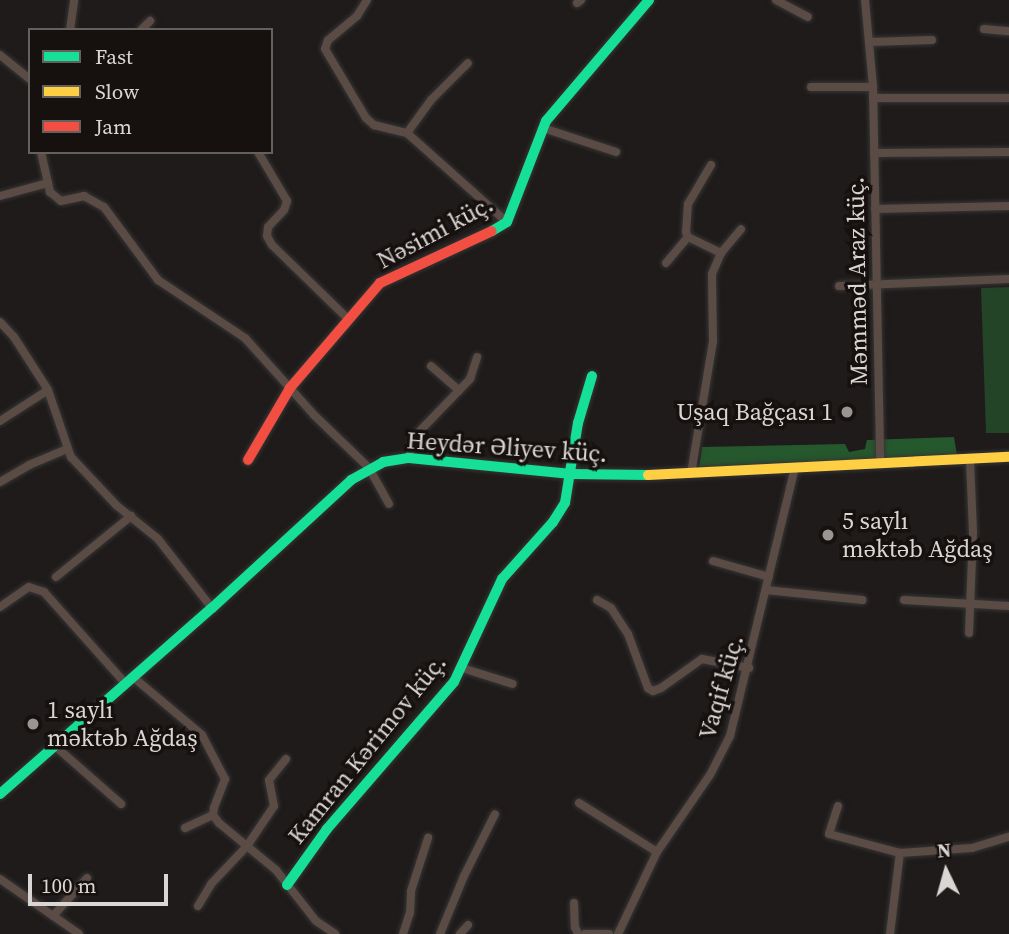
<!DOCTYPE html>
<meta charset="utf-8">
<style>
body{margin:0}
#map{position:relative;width:1009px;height:934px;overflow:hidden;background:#1e1b1a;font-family:"Source Serif 4",serif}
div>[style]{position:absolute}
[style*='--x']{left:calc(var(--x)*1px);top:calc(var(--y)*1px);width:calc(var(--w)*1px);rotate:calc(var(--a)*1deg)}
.green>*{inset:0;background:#244427}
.forest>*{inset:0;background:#25582c}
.roads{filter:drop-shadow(0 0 2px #373535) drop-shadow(0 0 2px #373535)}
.street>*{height:8px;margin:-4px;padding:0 4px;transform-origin:4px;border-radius:4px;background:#5a4b45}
.fast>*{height:10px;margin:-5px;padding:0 5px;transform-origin:5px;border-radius:5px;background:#16e098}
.slow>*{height:10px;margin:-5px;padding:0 5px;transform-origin:5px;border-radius:5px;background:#ffcf43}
.jam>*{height:10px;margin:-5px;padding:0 5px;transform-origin:5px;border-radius:5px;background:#f24e42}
.dots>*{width:19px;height:19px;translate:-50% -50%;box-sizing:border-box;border:4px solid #16110f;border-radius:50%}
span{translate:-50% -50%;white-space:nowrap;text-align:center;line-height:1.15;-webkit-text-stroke:7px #16110f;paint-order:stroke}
.street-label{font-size:24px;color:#dad6d4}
.poi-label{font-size:24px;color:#dad6d4}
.right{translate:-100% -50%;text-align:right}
.left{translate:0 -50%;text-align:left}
.legend{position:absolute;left:28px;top:28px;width:245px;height:126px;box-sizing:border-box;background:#16110f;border:2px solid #64605e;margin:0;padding:9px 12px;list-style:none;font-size:21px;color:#dad6d4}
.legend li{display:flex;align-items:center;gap:14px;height:35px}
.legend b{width:35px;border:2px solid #64605e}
.north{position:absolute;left:911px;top:836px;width:70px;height:70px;-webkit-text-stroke:5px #16110f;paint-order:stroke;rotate:355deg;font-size:19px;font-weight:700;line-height:28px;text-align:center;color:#dad6d4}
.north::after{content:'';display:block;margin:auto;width:24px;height:32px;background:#dad6d4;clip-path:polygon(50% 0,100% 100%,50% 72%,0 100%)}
.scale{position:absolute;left:28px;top:874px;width:140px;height:32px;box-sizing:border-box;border:4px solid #dad6d4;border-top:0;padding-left:9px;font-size:21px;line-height:24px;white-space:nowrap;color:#dad6d4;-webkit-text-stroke:5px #16110f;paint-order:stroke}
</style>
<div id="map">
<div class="green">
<i style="clip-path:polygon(1009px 287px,1009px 433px,986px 433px,981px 288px)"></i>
</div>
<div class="forest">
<i style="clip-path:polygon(954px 437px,957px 455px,699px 468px,702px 447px,845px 444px,849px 452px,865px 449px,867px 440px)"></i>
</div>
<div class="roads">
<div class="street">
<i style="--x:367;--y:0;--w:19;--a:122"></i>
<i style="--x:357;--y:16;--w:38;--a:140"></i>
<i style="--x:328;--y:40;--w:9;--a:108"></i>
<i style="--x:325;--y:49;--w:80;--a:59.3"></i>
<i style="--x:366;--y:118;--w:11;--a:41"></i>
<i style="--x:374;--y:125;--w:34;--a:14"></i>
<i style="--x:407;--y:133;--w:134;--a:41.7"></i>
<i style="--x:776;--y:0;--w:36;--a:28"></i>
<i style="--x:865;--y:0;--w:87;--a:84.7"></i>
<i style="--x:873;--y:87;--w:377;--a:88.9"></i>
<i style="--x:577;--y:3;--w:5;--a:-37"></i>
<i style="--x:984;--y:29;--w:25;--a:5"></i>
<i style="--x:70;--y:30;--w:30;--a:-82"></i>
<i style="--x:141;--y:30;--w:13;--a:-45"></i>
<i style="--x:869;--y:42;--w:63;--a:-1.8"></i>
<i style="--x:0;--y:55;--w:38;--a:39"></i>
<i style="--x:811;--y:87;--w:62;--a:0"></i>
<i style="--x:873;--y:98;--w:136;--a:0"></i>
<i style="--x:543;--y:128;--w:77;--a:18.2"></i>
<i style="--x:407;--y:133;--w:41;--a:-54"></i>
<i style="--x:431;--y:100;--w:52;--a:-45"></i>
<i style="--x:41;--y:152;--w:41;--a:77.3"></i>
<i style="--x:50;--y:192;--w:14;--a:39"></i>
<i style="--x:61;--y:201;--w:24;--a:-12"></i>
<i style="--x:84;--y:196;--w:23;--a:29"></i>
<i style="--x:104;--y:207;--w:91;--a:53.5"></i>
<i style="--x:158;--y:280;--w:105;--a:33.7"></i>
<i style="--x:245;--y:338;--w:103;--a:48.1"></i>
<i style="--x:314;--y:415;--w:76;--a:43.9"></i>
<i style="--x:369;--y:468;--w:41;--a:60.9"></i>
<i style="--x:258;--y:152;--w:57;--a:59.4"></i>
<i style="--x:287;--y:201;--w:9;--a:108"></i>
<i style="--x:284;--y:210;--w:23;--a:133"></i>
<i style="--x:268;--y:227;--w:9;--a:96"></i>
<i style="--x:267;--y:236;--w:10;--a:61"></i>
<i style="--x:272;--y:245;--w:106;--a:44.2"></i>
<i style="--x:874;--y:153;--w:135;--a:-0.4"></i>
<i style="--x:711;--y:165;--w:45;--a:120.5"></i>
<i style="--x:688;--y:204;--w:28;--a:94"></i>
<i style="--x:686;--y:232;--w:5;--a:68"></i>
<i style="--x:688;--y:237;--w:37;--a:26"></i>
<i style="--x:0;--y:196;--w:50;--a:-15.2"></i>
<i style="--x:875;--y:209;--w:134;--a:-1.3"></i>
<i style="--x:666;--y:263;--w:34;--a:-50"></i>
<i style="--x:839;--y:286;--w:170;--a:-2.4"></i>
<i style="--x:0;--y:322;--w:21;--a:47"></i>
<i style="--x:14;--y:337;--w:63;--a:57.3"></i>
<i style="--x:48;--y:390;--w:71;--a:71.1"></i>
<i style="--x:71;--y:457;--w:66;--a:46.8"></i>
<i style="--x:116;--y:505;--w:54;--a:39"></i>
<i style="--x:158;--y:539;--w:88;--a:52"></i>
<i style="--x:431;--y:366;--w:37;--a:41"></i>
<i style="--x:0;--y:421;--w:57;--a:-32.9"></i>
<i style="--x:409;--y:458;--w:22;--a:-77"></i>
<i style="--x:414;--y:437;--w:81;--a:-46"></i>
<i style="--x:470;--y:379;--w:23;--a:-72"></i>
<i style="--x:691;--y:474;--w:135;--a:-80.6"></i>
<i style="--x:713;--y:341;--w:67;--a:-90.9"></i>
<i style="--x:712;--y:274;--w:23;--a:-67"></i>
<i style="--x:721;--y:253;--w:31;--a:-50"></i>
<i style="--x:0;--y:482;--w:34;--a:-30"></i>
<i style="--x:29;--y:465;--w:41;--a:-22.8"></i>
<i style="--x:713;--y:561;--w:58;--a:15.9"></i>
<i style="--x:56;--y:577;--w:97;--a:-39.1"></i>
<i style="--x:766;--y:590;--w:97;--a:5.9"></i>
<i style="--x:597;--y:600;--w:16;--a:30"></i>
<i style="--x:611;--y:608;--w:31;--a:57"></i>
<i style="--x:628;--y:634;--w:58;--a:69.7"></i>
<i style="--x:648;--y:688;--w:6;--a:31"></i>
<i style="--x:653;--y:691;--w:9;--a:-21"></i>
<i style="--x:661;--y:688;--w:50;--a:-35.3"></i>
<i style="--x:702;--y:659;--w:48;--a:10.8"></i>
<i style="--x:904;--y:600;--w:105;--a:3.3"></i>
<i style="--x:0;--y:607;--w:35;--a:-35"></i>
<i style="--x:29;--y:587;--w:16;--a:18"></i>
<i style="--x:44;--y:592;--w:123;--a:48.3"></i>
<i style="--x:969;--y:633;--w:101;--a:-87.7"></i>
<i style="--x:973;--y:532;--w:73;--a:-92.4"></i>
<i style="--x:462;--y:668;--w:53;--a:17.4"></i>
<i style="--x:133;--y:677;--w:90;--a:40"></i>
<i style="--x:202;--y:735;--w:50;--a:62.4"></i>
<i style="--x:225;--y:779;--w:31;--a:111"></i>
<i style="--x:214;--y:808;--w:7;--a:98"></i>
<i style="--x:213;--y:815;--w:10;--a:53"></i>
<i style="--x:219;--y:823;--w:74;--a:39.5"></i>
<i style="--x:276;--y:870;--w:65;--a:51.9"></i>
<i style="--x:316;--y:921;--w:23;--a:34"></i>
<i style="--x:55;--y:746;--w:88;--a:41.3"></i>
<i style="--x:579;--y:803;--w:92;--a:32.1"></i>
<i style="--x:838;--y:806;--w:29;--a:108"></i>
<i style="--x:829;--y:834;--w:73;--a:15"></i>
<i style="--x:185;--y:828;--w:31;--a:-25"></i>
<i style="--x:0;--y:879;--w:96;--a:34.8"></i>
<i style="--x:574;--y:903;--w:24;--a:88"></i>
<i style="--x:575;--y:927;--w:8;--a:67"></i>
<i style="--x:198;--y:906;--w:26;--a:-59"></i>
<i style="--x:211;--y:884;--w:52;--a:-46.5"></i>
<i style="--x:247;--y:846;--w:48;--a:-56"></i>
<i style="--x:274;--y:806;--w:26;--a:-101"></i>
<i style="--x:269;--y:780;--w:27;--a:-51"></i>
<i style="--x:53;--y:916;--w:51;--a:-48.2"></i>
<i style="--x:403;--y:934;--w:22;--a:-72"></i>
<i style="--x:410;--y:913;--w:22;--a:-87"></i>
<i style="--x:411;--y:891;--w:56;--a:-72.2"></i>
<i style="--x:440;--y:934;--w:63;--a:-67.5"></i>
<i style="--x:464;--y:876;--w:69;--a:-63.4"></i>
<i style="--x:460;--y:934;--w:12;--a:-48"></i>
<i style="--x:585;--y:934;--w:24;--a:0"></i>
<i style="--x:618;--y:934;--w:91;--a:-64.6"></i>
<i style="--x:657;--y:852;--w:93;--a:-55.5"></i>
<i style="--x:710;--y:775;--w:44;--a:-62.9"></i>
<i style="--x:730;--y:736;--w:276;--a:-76.4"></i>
<i style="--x:890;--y:934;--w:82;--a:-83"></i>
<i style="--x:900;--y:853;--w:72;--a:-4"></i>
<i style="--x:972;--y:848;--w:39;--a:-17"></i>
</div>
<div class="fast">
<i style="--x:492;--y:231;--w:17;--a:-31"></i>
<i style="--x:507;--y:222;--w:108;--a:-68.9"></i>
<i style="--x:546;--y:121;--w:159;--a:-49.6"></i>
<i style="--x:0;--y:794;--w:282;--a:-41.3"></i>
<i style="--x:212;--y:608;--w:189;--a:-42.6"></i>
<i style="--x:351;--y:480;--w:37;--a:-29"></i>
<i style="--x:383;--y:462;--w:26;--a:-9"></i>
<i style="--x:409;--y:458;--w:163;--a:5.6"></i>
<i style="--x:571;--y:474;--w:77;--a:0.7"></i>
<i style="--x:287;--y:885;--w:69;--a:-54.5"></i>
<i style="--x:327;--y:829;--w:194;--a:-49.2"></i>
<i style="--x:454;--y:682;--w:114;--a:-65"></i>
<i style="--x:502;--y:579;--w:76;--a:-48.2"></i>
<i style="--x:553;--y:522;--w:22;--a:-58"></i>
<i style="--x:565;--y:503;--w:81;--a:-80.8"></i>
<i style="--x:578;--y:423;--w:49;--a:-73.4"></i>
</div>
<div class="slow">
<i style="--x:648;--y:475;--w:361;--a:-2.9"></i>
</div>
<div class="jam">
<i style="--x:248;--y:460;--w:83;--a:-59.7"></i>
<i style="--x:290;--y:388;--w:138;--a:-49.4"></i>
<i style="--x:380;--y:283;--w:123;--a:-24.9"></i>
</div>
</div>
<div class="dots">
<i style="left:847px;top:412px;background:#989593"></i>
<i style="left:828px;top:535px;background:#989593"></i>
<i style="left:33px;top:724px;background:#989593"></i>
</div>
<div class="street-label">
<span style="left:435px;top:232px;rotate:-28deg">Nəsimi küç.</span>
<span style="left:857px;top:281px;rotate:-91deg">Məmməd Araz küç.</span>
<span style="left:507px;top:447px;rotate:4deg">Heydər Əliyev küç.</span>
<span style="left:721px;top:687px;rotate:-74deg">Vaqif küç.</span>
<span style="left:367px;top:749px;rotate:-51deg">Kamran Kərimov küç.</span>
</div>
<div class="poi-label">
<span class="right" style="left:833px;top:412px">Uşaq Bağçası 1</span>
<span class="left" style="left:842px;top:535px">5 saylı<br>məktəb Ağdaş</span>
<span class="left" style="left:47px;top:724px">1 saylı<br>məktəb Ağdaş</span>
</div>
<ul class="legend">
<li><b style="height:9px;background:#16e098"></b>Fast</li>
<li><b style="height:9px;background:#ffcf43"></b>Slow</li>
<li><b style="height:9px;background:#f24e42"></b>Jam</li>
</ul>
<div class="north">N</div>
<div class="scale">100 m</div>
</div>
